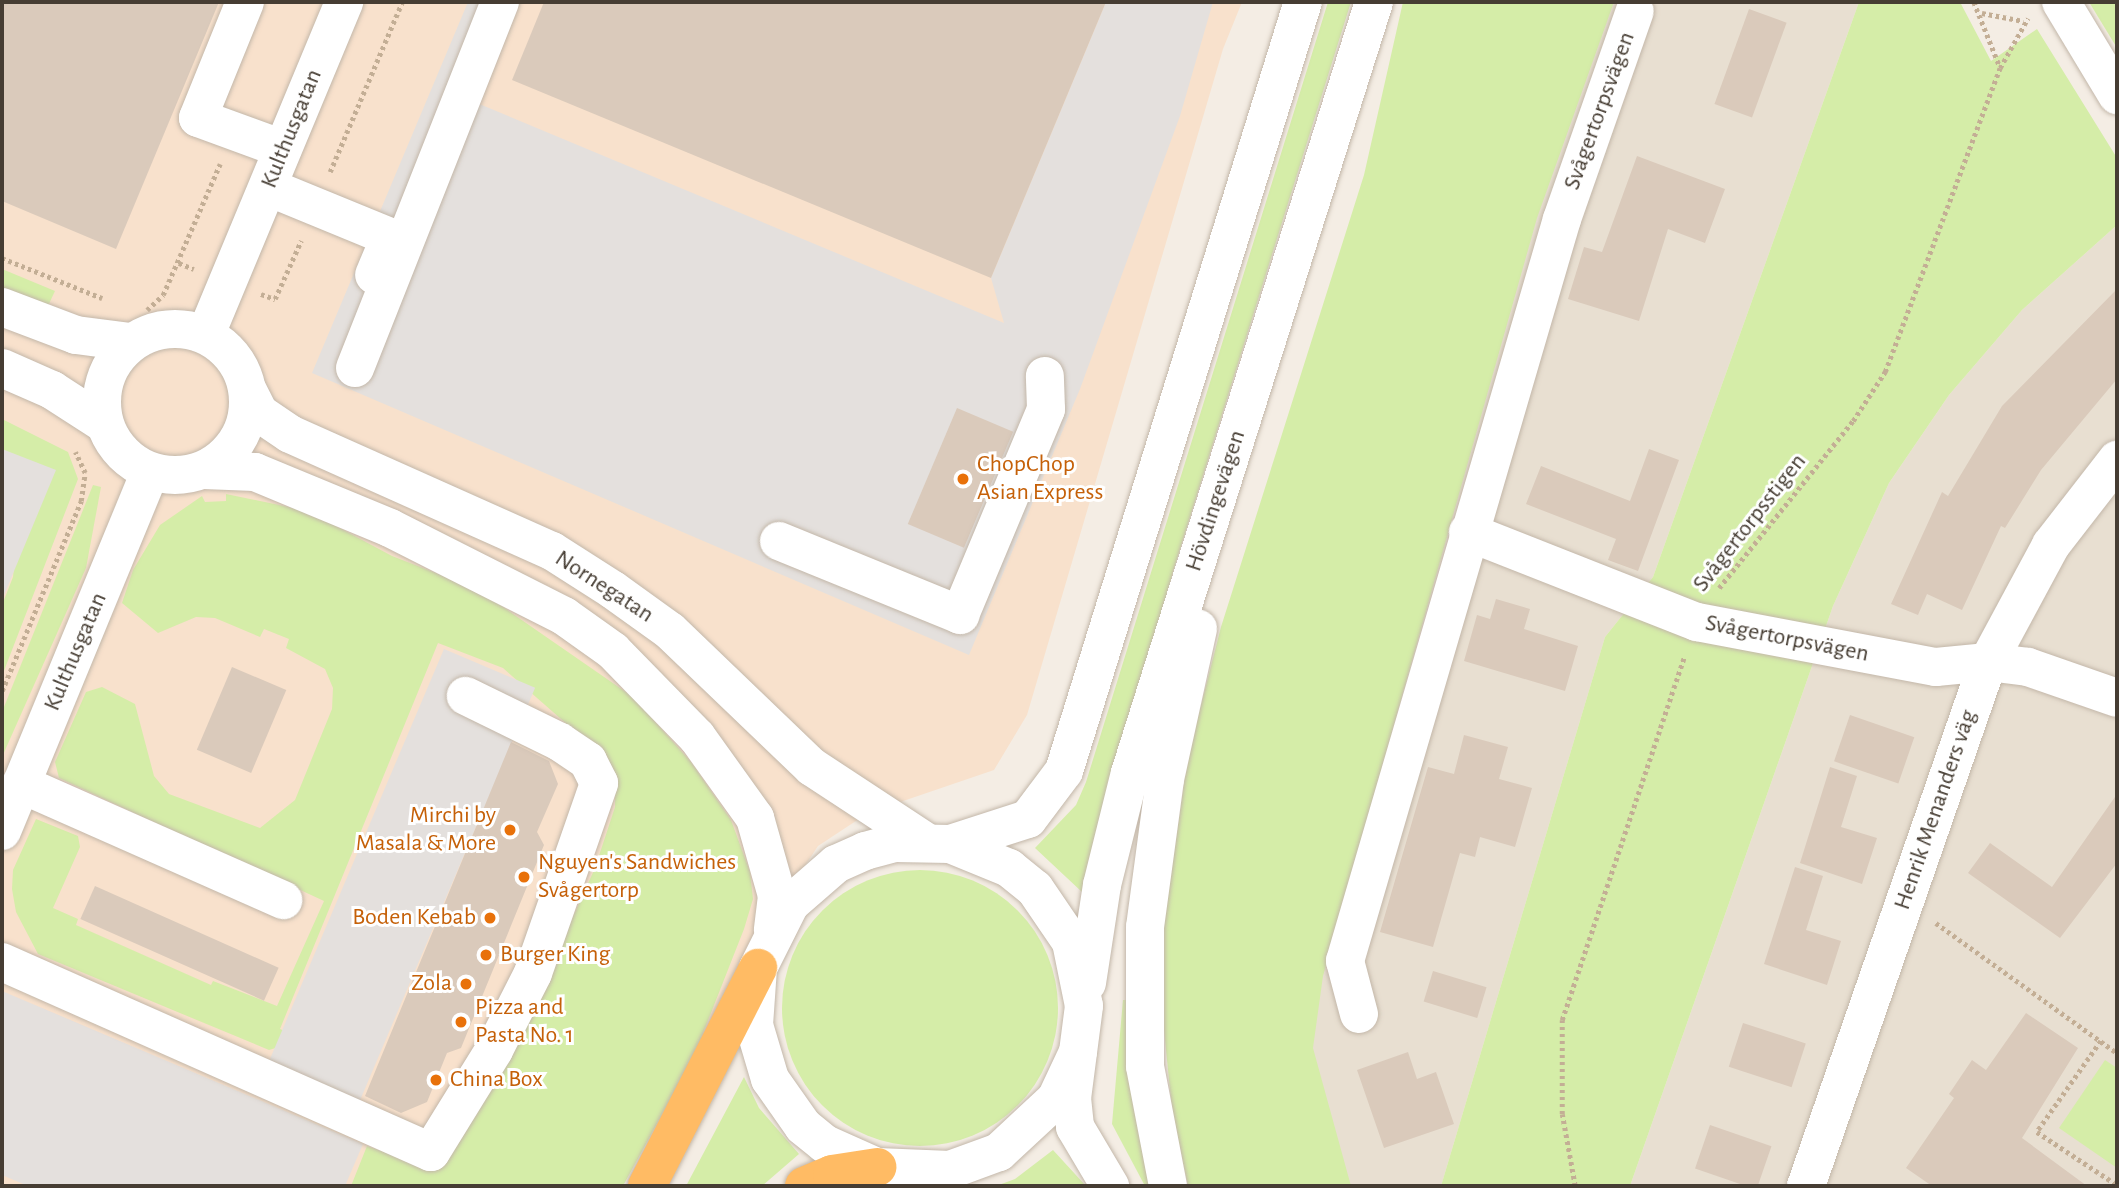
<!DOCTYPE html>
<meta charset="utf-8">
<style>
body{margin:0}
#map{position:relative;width:2119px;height:1188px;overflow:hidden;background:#f4ede4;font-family:"Alegreya Sans",sans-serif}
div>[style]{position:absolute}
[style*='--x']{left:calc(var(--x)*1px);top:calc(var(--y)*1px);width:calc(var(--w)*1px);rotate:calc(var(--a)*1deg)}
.residential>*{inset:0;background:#e8dfd1}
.commercial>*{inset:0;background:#f8e1cc}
.green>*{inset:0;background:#d5eda8}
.round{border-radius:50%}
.parking>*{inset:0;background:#e4e0dd;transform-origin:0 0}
.building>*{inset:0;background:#dacabb;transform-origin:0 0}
.path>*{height:4.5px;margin-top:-2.25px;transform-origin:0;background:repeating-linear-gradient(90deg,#c3ae95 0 3.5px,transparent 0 7px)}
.roads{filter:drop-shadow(0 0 2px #c3b7a9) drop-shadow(0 0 2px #c3b7a9)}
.minor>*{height:38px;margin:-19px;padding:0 19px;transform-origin:19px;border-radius:19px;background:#fff}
.minor>.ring{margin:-19px;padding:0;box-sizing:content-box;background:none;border:38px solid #fff;border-radius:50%}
.highway>*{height:38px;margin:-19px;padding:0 19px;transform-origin:19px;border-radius:19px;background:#ffbb64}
.dots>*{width:19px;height:19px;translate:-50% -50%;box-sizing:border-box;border:4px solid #fff;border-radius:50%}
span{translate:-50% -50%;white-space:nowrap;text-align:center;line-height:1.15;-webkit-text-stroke:6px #fff;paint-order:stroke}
.street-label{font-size:24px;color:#463d33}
.food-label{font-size:24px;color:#c56008}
.left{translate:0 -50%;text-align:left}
.right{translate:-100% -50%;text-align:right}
.frame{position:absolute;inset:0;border:4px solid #463d33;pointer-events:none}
</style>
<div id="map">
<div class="residential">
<i style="clip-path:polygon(1607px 2px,1859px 2px,1653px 577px,1605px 637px,1441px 1186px,1327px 1186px,1295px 1065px,1509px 283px)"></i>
<i style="clip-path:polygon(2117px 225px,2117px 1186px,1630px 1186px,1833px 606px,1889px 483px,1949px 395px,2022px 310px)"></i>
</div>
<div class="commercial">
<i style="clip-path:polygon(2px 2px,1242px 2px,1223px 49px,1027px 715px,994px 770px,868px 813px,818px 846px,748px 952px,710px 1028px,591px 1186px,2px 1186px)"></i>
</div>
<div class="green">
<i style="clip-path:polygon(1328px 2px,1351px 2px,1175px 565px,1082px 892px,1035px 848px,1076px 805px,1086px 782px)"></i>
<i style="clip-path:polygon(1403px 2px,1614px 2px,1537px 218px,1323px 976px,1313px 1048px,1351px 1186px,1188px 1186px,1172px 1110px,1163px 1020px,1164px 921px,1188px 756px,1221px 627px,1364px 175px)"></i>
<i style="clip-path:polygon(1859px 2px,1960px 2px,1991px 61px,2037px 29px,2117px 158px,2117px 225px,2022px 310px,1949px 395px,1889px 483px,1833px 606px,1630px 1186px,1441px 1186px,1605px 637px,1653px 577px)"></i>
<i style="clip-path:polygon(2089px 2px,2117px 2px,2117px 48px)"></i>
<i style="clip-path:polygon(2px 269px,55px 291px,47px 308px,2px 290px)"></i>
<i style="clip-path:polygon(2px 419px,68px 452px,78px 479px,2px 676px,2px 605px,13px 577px,21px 498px,2px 464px)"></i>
<i style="clip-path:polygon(93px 485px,101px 487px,86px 568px,2px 757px,2px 712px)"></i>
<i style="clip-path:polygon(226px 494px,308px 511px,392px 556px,477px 589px,633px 697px,691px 762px,731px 820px,750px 872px,753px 899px,744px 929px,694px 1056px,623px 1186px,351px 1186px,367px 1146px,418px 1164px,518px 1038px,595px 868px,615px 807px,615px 780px,602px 755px,503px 668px,438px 643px,280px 1029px,305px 1039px,269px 1050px,38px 954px,16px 912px,12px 889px,13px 870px,36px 819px,78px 836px,80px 847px,53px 908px,78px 919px,76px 925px,211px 985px,213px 981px,277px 1006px,324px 901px,59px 778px,55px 762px,86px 692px,102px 687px,135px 704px,154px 776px,169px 794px,260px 828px,295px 800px,332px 709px,333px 688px,325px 669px,286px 648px,289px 639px,264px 629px,260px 637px,215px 618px,196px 617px,158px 633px,122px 603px,133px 570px,160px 525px,202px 496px,205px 502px,226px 501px)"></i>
<i class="round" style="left:782px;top:870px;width:276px;height:276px"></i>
<i style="clip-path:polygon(1123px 1000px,1132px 1000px,1156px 1186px,1145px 1186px,1112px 1124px)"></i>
<i style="clip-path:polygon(2105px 1060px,2117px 1068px,2117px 1168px,2059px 1128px)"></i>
<i style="clip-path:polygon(744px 1077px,759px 1108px,799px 1154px,762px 1186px,686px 1186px)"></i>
<i style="clip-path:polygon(1053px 1150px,1086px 1186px,996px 1186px,1015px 1179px)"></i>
</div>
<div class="parking">
<i style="clip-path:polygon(468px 2px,518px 2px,477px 103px,1004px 323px,991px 278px,1106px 2px,1213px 2px,1180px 116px,1080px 389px,969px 655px,312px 373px)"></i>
<i style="clip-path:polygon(2px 449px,56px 470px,2px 600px)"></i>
<i style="left:444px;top:649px;width:99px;height:453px;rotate:23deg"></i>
<i style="clip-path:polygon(2px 991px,363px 1144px,345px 1186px,28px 1186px,2px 1175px)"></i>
</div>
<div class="building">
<i style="clip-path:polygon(2px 2px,219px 2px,116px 249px,2px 201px)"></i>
<i style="clip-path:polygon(544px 2px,1106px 2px,991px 278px,512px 80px)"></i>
<i style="left:1749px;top:9px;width:40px;height:101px;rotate:20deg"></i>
<i style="clip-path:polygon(1637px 156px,1725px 189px,1705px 243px,1668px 229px,1639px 321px,1568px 299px,1584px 247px,1602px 252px)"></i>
<i style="clip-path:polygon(2117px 289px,2117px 379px,2041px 470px,2005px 528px,2001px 526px,1962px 610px,1927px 594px,1918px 615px,1891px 604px,1942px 492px,1948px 496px,2002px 406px)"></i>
<i style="left:957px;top:408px;width:61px;height:126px;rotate:23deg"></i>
<i style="clip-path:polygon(1649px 449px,1679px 460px,1638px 571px,1608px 560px,1616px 539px,1526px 504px,1541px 466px,1630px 501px)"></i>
<i style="clip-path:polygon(1496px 599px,1530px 609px,1524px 629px,1578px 646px,1565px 691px,1464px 661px,1477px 615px,1490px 619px)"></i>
<i style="left:232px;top:667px;width:59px;height:90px;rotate:23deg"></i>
<i style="left:1850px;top:715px;width:68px;height:49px;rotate:19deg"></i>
<i style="clip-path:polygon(1464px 735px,1508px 747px,1499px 779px,1532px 788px,1515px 847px,1480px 837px,1475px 857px,1460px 853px,1433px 947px,1380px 932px,1428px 767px,1454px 774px)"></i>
<i style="clip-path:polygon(511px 742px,549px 761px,558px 784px,537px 832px,544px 845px,461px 1048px,447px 1053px,427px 1102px,401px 1113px,365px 1096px)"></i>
<i style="clip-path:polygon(1830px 767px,1857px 776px,1841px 827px,1877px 838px,1862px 884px,1800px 863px)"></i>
<i style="clip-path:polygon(2117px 794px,2117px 863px,2060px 938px,1968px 873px,1990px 843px,2052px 887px)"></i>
<i style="clip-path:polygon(1795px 867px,1823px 876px,1806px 930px,1841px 941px,1827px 985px,1764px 964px)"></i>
<i style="left:95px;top:886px;width:201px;height:36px;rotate:24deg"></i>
<i style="left:1433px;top:971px;width:56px;height:32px;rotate:17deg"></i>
<i style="clip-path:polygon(2026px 1013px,2078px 1048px,2022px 1138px,2087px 1186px,1932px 1186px,1906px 1168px,1954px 1098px,1949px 1094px,1972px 1060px,1986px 1070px)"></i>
<i style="left:1743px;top:1023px;width:66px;height:46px;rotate:18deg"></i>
<i style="clip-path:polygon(1408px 1052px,1417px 1079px,1436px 1072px,1454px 1124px,1384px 1148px,1357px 1070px)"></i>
<i style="left:1710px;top:1125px;width:65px;height:46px;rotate:19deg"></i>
</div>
<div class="path">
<i style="--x:1974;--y:2;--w:70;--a:68.2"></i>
<i style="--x:1982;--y:13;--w:42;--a:11"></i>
<i style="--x:330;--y:172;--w:185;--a:-67"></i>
<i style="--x:2;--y:258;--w:108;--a:21.8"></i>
<i style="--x:179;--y:263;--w:16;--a:22"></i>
<i style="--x:261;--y:294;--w:15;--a:20"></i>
<i style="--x:275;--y:299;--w:64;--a:-65.9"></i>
<i style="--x:147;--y:310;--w:22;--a:-43"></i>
<i style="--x:163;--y:295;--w:143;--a:-66.5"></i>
<i style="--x:1719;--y:588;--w:214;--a:-51.3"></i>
<i style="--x:1853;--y:421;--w:59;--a:-56.9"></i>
<i style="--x:1885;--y:372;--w:325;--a:-69.3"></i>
<i style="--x:2000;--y:68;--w:57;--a:-60.8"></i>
<i style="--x:2;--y:691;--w:206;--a:-67.4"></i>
<i style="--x:81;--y:501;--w:28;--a:-82"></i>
<i style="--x:85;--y:473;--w:23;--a:-115"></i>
<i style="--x:1936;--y:923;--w:223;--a:35.7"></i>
<i style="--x:2101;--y:1041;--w:111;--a:125.1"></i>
<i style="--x:2037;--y:1132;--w:96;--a:33.5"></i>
<i style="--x:1575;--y:1186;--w:73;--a:-100.2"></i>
<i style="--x:1562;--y:1114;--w:94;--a:-90"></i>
<i style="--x:1562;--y:1020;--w:382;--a:-71.4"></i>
</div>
<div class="roads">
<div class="minor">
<i style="--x:245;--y:2;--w:125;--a:112.1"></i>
<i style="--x:198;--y:118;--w:90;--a:20"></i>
<i style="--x:2061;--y:2;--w:109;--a:58.9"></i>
<i style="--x:268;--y:187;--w:132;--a:22.3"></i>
<i style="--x:390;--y:237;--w:41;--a:112.8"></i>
<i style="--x:2;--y:307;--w:79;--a:20.7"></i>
<i style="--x:76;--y:335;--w:53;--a:7.5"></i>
<i class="ring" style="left:102px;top:329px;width:108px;height:108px"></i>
<i style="--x:206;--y:334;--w:360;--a:-67.4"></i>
<i style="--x:2;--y:368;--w:55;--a:23.7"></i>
<i style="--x:52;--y:390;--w:61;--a:32.9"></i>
<i style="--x:355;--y:368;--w:394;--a:-68.4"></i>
<i style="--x:248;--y:391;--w:25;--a:63"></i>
<i style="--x:259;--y:413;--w:37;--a:34"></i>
<i style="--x:290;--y:434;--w:287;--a:24.1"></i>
<i style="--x:552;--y:551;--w:72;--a:32.6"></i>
<i style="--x:613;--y:590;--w:70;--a:35.7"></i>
<i style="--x:670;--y:631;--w:197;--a:43.8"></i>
<i style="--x:812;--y:767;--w:136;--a:33.3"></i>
<i style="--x:204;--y:470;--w:51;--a:2.2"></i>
<i style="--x:255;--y:472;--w:146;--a:22.5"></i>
<i style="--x:390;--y:528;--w:195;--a:26.8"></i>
<i style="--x:564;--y:616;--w:60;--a:35.5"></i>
<i style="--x:613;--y:651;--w:120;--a:45.7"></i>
<i style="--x:697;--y:737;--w:100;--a:54.4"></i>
<i style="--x:755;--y:818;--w:81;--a:74.2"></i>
<i style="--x:777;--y:896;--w:34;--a:97"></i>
<i style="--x:1468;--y:532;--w:246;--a:21.5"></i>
<i style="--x:1697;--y:622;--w:243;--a:10.7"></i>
<i style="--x:1936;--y:667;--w:52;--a:-5.5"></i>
<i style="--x:1988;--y:662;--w:40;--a:7.1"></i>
<i style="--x:2028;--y:667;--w:94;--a:19.2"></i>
<i style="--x:779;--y:541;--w:196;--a:22.2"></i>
<i style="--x:960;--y:615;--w:223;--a:-67.3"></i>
<i style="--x:1046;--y:409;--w:33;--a:-92"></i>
<i style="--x:21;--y:784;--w:287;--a:23.9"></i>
<i style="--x:2;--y:831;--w:388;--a:-67.6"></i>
<i style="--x:950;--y:844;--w:82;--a:-17.8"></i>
<i style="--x:1028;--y:819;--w:60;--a:-53.1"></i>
<i style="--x:1064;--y:771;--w:805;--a:-72.74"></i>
<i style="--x:2;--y:962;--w:469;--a:23.9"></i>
<i style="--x:431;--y:1152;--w:120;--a:-58.3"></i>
<i style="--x:494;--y:1050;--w:86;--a:-63.1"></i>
<i style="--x:533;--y:973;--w:201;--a:-70.8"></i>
<i style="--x:599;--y:783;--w:25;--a:-117"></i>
<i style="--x:588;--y:761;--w:34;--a:-146"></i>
<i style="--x:560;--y:742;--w:105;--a:-153.9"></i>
<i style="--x:1087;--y:983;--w:99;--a:-81.3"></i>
<i style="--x:1102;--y:885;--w:115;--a:-76"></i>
<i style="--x:1130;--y:773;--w:809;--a:-72.44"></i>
<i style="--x:1359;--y:1014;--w:55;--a:-104.8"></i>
<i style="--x:1345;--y:961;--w:773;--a:-73.7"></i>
<i style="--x:1562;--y:219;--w:220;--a:-70.7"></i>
<i style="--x:1078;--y:1052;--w:52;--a:115.1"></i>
<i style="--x:1056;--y:1099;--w:78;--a:137.1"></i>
<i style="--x:999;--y:1152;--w:52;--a:159.8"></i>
<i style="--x:950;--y:1170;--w:73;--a:-177.6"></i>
<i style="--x:877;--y:1167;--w:57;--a:-156.1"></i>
<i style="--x:825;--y:1144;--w:28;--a:-141"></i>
<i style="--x:803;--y:1126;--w:57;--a:-125.1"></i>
<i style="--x:770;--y:1079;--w:56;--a:-106.5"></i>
<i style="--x:754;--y:1025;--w:57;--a:-86"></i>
<i style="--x:758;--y:968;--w:72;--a:-63.4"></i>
<i style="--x:790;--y:904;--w:61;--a:-41"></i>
<i style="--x:836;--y:864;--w:32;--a:-24"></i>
<i style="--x:865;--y:851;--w:31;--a:-15"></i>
<i style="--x:895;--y:843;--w:55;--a:1"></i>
<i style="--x:950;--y:844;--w:64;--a:22.1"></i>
<i style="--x:1009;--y:868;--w:33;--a:39"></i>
<i style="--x:1035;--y:889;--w:64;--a:55.8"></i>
<i style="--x:1071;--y:942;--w:65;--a:78.5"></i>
<i style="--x:1084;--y:1006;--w:93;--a:97.4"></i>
<i style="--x:1072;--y:1098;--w:29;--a:84"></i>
<i style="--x:1075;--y:1127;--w:69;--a:59.3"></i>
<i style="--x:1168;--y:1186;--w:122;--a:-100.9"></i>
<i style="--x:1145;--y:1066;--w:139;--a:-90"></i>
<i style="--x:1145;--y:927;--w:149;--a:-82.3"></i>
<i style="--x:1165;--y:779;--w:154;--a:-77.6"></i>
<i style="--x:1806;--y:1186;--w:555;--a:-70.85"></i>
<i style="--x:1988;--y:662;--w:133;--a:-61.7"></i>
<i style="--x:2051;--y:545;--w:108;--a:-52.2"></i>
</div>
<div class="highway">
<i style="--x:647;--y:1186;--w:245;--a:-63"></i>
<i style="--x:804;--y:1186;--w:30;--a:-23"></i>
<i style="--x:832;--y:1174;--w:46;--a:-8.8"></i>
</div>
</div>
<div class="dots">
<i style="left:963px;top:479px;background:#e8710a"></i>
<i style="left:510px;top:830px;background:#e8710a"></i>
<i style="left:524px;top:877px;background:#e8710a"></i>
<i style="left:490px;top:918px;background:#e8710a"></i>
<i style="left:486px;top:955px;background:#e8710a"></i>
<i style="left:466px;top:984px;background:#e8710a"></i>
<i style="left:461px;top:1022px;background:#e8710a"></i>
<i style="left:436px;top:1080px;background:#e8710a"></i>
</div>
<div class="street-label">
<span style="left:1600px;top:111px;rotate:-70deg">Svågertorpsvägen</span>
<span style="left:292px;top:129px;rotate:-68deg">Kulthusgatan</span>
<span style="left:1216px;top:501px;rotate:-72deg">Hövdingevägen</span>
<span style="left:1750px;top:523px;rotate:-52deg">Svågertorpsstigen</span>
<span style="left:604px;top:587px;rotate:33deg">Nornegatan</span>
<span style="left:1787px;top:639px;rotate:11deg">Svågertorpsvägen</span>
<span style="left:76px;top:652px;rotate:-67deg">Kulthusgatan</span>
<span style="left:1936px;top:810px;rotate:-71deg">Henrik Menanders väg</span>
</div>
<div class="food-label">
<span class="left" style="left:977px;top:479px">ChopChop<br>Asian Express</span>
<span class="right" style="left:496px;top:830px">Mirchi by<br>Masala &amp; More</span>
<span class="left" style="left:538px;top:877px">Nguyen's Sandwiches<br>Svågertorp</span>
<span class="right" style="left:476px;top:918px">Boden Kebab</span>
<span class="left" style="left:500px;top:955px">Burger King</span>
<span class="right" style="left:452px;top:984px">Zola</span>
<span class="left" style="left:475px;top:1022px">Pizza and<br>Pasta No. 1</span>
<span class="left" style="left:450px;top:1080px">China Box</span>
</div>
<div class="frame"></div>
</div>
